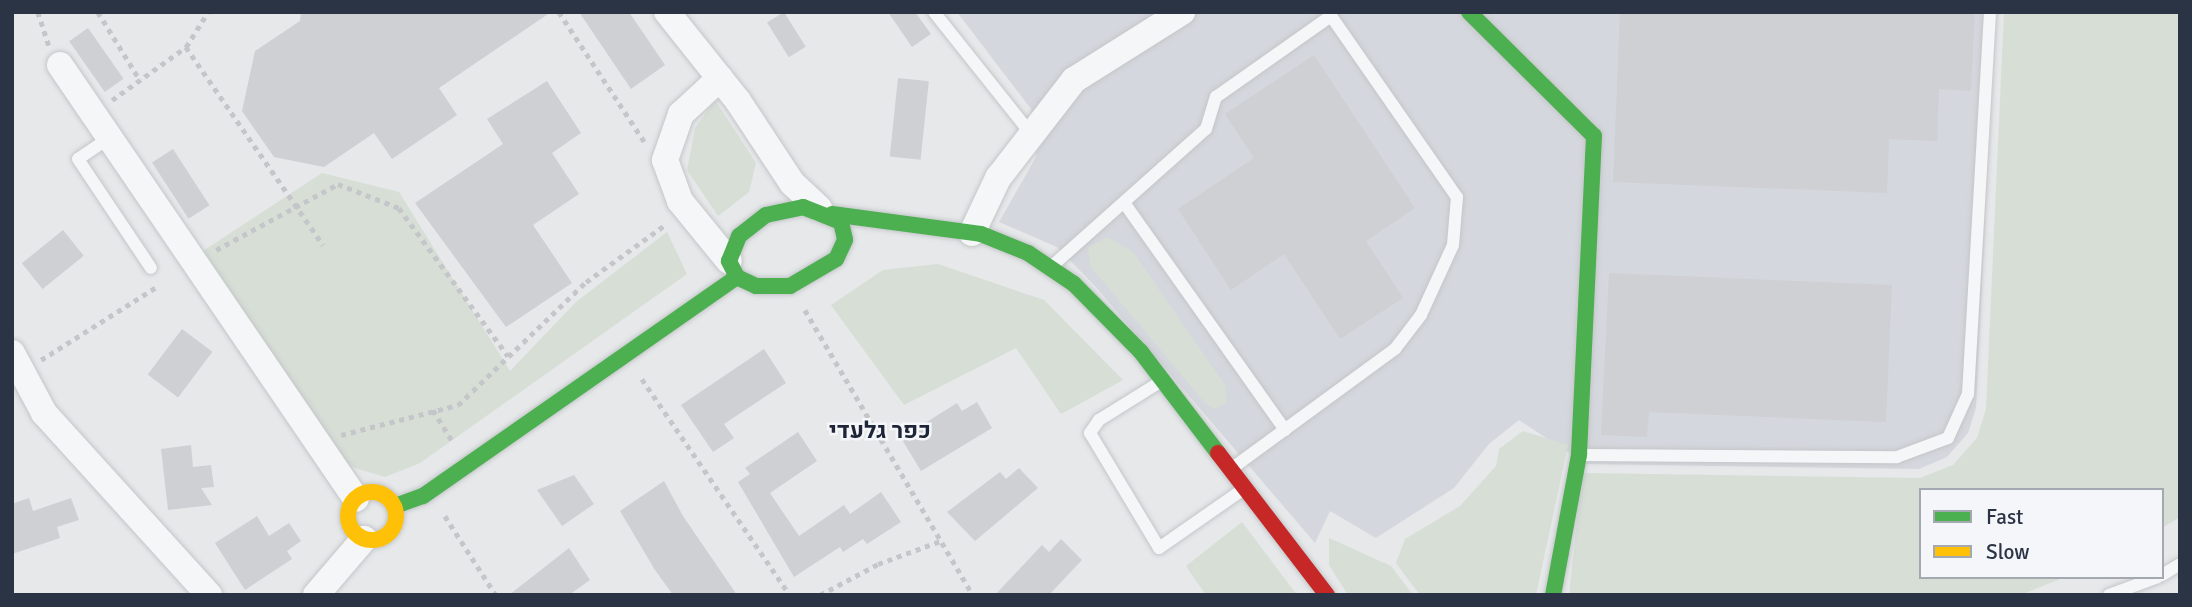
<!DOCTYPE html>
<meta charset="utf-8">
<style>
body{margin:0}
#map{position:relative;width:2192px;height:607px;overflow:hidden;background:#e6e8ea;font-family:Signika,Heebo,sans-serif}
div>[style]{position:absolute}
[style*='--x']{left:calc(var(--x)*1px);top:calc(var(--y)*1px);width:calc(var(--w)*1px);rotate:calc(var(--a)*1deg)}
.built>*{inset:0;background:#d4d7dd}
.green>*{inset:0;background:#d6ded6}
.building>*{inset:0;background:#ced0d3;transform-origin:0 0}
.path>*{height:4.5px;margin-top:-2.25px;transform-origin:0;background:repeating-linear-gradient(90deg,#c5c6ca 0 5px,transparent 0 10px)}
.roads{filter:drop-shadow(0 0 2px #c4c6c8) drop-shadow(0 0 2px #c4c6c8)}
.lane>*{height:12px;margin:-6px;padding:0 6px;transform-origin:6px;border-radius:6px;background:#f5f6f7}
.street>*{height:26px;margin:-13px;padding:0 13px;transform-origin:13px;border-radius:13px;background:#f5f6f7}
.fast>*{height:16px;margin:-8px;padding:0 8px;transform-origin:8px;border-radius:8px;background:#4caf50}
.slow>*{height:16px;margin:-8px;padding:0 8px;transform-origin:8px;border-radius:8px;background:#ffc107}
.slow>.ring{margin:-8px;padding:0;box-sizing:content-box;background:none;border:16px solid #ffc107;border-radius:50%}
.jam>*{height:16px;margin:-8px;padding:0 8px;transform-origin:8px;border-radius:8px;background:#c62828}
span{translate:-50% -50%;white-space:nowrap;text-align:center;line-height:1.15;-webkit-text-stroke:5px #f4f6f9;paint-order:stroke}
.quarter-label{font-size:23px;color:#1d2536;font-weight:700}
.frame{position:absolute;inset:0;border:14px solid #2b3445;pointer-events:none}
.legend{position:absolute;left:1919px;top:488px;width:245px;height:91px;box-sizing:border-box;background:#f4f6f9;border:2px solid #a4a8b1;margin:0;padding:9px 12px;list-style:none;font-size:21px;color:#2b3445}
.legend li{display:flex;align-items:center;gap:14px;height:35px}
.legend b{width:35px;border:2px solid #a4a8b1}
</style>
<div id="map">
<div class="built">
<i style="clip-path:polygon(957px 12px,1995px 12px,1976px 408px,1968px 433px,1947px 457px,1919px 469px,1585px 464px,1519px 420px,1489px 444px,1454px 488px,1376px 538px,1330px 511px,1315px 543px,1095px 286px,1057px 247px,999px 222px,1036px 157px,1031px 109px)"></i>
</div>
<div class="green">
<i style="clip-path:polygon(2004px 12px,2180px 12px,2180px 517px,2162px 528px,2162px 490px,1921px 490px,1921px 577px,2065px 577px,2020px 595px,1569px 595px,1582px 473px,1920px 478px,1953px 465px,1977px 438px,1986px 409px)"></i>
<i style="clip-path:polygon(715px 100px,756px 163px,749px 192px,718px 216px,687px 170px,695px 128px)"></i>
<i style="clip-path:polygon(322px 173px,399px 192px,510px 371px,576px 302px,667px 232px,687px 274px,420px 463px,385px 477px,348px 466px,203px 251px)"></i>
<i style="clip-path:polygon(1108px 237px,1134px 253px,1225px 385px,1227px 403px,1214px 409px,1205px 403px,1090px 266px,1088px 247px)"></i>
<i style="clip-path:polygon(938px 264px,1044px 300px,1123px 380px,1061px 414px,1016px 348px,904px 405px,831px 305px,883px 270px)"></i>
<i style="clip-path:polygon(1523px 431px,1568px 445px,1536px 595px,1420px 595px,1396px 563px,1405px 539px,1460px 506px,1496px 466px,1499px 449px)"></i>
<i style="clip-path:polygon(1242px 522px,1297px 595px,1206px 595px,1186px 566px)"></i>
<i style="clip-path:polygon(1329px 538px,1391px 566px,1413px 595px,1348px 595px,1329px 565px)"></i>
</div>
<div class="building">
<i style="clip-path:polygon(301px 12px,551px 12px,439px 88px,457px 115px,392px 159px,374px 133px,324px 167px,274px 157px,242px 111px,255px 51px,300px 21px)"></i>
<i style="clip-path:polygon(579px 12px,629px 12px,665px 65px,631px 89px)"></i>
<i style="left:784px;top:12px;width:41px;height:20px;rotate:58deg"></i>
<i style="clip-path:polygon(888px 12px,915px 12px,931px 34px,912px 47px)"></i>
<i style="clip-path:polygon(1620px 12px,1975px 12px,1971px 91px,1939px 89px,1937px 141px,1889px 139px,1887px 193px,1613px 182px)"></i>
<i style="left:88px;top:28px;width:62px;height:23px;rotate:55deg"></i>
<i style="clip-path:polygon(1314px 55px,1415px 208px,1366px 241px,1403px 298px,1340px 339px,1284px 254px,1231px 290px,1178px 209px,1254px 158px,1225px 114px)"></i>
<i style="left:898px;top:78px;width:31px;height:79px;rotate:6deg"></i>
<i style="clip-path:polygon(547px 81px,581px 133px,552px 153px,579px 194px,533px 225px,572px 283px,506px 327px,415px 203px,503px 144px,487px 119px)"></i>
<i style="left:173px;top:149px;width:67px;height:25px;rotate:57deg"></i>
<i style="left:63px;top:230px;width:33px;height:53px;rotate:51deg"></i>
<i style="clip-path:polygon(1609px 273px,1892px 285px,1886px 422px,1649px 412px,1647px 437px,1601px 435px)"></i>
<i style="left:182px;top:329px;width:38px;height:57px;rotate:37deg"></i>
<i style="clip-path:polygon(764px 349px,786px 383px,724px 424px,734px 438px,713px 452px,681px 405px)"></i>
<i style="clip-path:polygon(977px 402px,992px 428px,921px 471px,901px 438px,957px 403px,962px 411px)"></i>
<i style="clip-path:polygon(798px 432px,817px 461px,770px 493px,799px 536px,844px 505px,850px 514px,881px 492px,901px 522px,867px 544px,863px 539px,843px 552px,840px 547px,794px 577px,738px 482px,750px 474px,745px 468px)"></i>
<i style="clip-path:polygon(191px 445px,193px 467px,211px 465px,214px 487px,201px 488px,212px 505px,168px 510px,161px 449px)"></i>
<i style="clip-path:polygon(1019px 468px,1038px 488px,975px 541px,947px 512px,1000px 472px,1006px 479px)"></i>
<i style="clip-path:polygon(574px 475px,594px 504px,562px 526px,537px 490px)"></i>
<i style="clip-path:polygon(664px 481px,683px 516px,737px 595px,673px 595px,655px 570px,620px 511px)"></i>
<i style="clip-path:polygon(29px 498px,33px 511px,71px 498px,79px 520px,57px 527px,60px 538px,12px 554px,12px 504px)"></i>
<i style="clip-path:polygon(257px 516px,269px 536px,289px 523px,301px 541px,287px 551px,292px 559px,245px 590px,215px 543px)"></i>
<i style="clip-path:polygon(1061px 539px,1082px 560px,1049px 595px,995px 595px,1042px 545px,1049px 552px)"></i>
<i style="clip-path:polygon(569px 548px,590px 580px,569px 595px,509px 595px)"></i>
</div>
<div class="path">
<i style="--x:38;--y:12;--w:36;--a:72"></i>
<i style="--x:98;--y:12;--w:80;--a:58.3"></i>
<i style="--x:559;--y:12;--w:158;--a:56.6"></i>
<i style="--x:186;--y:47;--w:241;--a:55.3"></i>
<i style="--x:112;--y:100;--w:91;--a:-35.6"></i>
<i style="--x:186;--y:47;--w:41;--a:-57.8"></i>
<i style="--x:216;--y:250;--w:139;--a:-28.4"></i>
<i style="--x:338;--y:184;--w:66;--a:21.5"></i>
<i style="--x:399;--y:208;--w:184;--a:53.6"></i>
<i style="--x:805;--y:310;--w:331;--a:59.5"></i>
<i style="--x:41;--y:360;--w:138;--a:-32.3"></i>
<i style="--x:642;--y:379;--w:262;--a:55.6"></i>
<i style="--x:433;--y:410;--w:38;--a:58"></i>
<i style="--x:341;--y:435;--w:121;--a:-14.4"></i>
<i style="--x:458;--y:405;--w:178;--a:-43.9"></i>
<i style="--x:586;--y:282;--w:99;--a:-35.9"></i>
<i style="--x:445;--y:516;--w:94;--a:57.2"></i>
<i style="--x:820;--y:595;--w:66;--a:-28.1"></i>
<i style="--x:878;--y:564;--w:69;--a:-20.3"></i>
</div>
<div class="roads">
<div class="lane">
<i style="--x:934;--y:12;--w:156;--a:51.5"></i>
<i style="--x:109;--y:138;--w:37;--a:146"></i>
<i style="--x:78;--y:159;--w:131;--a:56.2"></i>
<i style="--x:1125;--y:204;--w:277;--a:54.7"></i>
<i style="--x:1052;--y:266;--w:206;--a:-41.7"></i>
<i style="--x:1206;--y:129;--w:34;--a:-73"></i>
<i style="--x:1216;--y:97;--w:141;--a:-35.2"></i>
<i style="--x:1331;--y:16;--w:221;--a:55.2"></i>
<i style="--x:1457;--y:197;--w:48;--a:94.8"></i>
<i style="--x:1453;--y:245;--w:77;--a:114.6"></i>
<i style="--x:1421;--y:315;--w:43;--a:127.4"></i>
<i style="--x:1395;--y:349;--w:200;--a:143.8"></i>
<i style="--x:1160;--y:382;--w:72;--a:148.1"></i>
<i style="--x:1099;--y:420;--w:16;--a:125"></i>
<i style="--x:1090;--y:433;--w:134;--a:59"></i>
<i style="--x:1159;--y:548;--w:101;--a:-34.9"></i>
<i style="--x:1583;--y:455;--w:314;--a:0.4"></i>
<i style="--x:1897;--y:457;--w:54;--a:-20.4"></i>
<i style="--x:1948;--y:438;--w:48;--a:-65.6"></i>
<i style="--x:1968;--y:394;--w:383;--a:-86.7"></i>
<i style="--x:2162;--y:575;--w:21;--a:-31"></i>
<i style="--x:2109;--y:595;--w:52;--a:-20.2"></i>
</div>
<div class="street">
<i style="--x:667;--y:12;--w:114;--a:51.4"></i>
<i style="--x:738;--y:101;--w:98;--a:56.6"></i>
<i style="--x:792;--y:183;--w:37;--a:43"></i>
<i style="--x:60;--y:65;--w:525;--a:55.7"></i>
<i style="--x:720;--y:78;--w:53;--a:137.3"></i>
<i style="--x:681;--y:114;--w:49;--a:109.2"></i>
<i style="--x:665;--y:160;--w:44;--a:69.9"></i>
<i style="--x:680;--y:201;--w:77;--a:50.8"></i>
<i style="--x:972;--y:233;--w:61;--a:-64.7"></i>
<i style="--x:998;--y:178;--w:124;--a:-52.2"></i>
<i style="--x:1074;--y:80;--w:128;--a:-32.2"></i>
<i style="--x:12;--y:353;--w:68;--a:61.9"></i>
<i style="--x:44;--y:413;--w:246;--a:47.8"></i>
<i style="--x:316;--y:595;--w:74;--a:-49.4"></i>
</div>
<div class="fast">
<i style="--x:1469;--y:12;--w:176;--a:44.8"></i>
<i style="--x:1594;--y:136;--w:319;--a:92.7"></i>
<i style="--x:1579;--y:455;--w:142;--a:100.5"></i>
<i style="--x:803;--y:207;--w:41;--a:21.5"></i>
<i style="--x:841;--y:222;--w:18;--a:77"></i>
<i style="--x:845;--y:240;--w:21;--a:115"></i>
<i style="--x:836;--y:259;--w:53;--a:149.6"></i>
<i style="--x:790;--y:286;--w:34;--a:180"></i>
<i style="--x:756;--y:286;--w:21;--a:-155"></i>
<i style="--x:737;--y:277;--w:18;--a:-117"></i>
<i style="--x:729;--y:261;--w:27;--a:-68"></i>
<i style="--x:739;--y:236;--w:34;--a:-38"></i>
<i style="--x:766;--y:215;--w:38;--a:-12"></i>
<i style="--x:832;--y:214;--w:150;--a:7.6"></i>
<i style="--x:981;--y:234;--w:51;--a:22"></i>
<i style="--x:1028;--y:253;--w:55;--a:34"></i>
<i style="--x:1074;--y:284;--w:95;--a:45.4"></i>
<i style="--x:1141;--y:352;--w:127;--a:52.7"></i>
<i style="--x:395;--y:506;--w:30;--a:-20"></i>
<i style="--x:423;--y:496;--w:383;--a:-34.9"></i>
</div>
<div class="slow">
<i class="ring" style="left:348px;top:492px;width:32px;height:32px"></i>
</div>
<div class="jam">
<i style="--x:1218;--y:453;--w:179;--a:52.5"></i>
</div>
</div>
<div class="quarter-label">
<span style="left:880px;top:431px">כפר גלעדי</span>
</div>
<div class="frame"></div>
<ul class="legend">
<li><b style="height:9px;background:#4caf50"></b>Fast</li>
<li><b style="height:9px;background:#ffc107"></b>Slow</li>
</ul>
</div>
